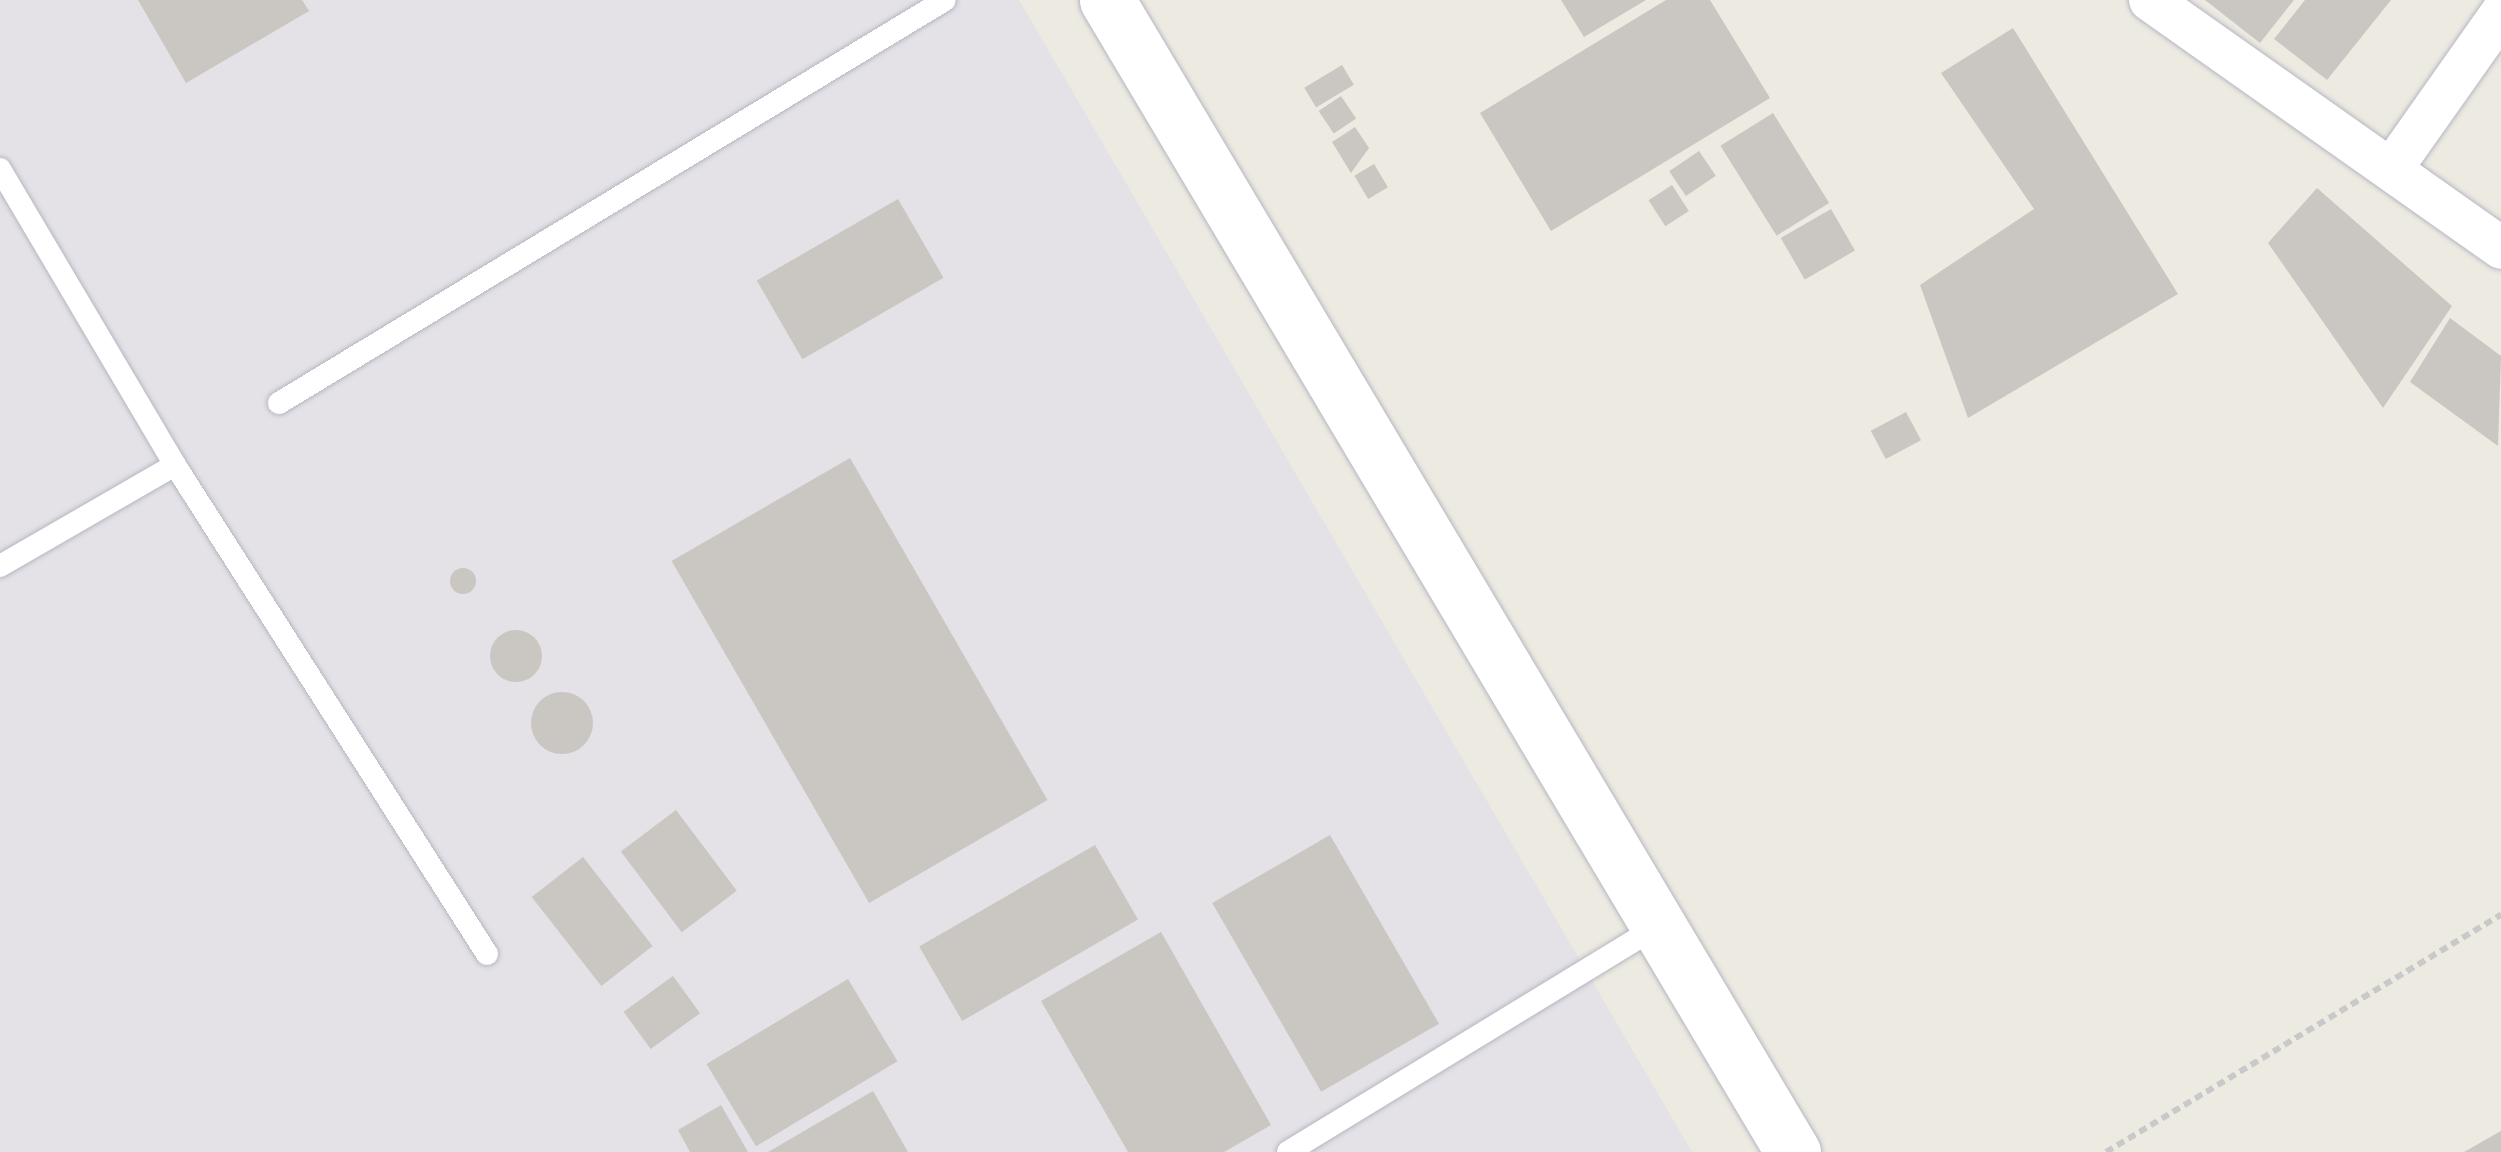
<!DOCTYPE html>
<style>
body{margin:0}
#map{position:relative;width:2501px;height:1152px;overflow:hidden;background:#edeae2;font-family:"Archivo Narrow",sans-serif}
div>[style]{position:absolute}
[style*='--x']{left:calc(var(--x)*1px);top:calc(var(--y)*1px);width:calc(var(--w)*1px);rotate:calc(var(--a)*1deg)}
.industrial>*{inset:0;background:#e4e1e7}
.building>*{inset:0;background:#cac6c1;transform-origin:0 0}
.round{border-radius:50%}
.path>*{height:6px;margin-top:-3px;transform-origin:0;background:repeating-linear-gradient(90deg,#c9c9c9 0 8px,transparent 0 13px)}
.roads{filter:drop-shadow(0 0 2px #b5b7c0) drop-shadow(0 0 2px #b5b7c0)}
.service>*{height:22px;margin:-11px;padding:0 11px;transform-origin:11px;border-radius:11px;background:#fff}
.minor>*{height:42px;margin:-21px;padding:0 21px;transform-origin:21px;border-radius:21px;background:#fff}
.secondary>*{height:55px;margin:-27.5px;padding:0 27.5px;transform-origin:27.5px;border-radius:27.5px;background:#fff}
span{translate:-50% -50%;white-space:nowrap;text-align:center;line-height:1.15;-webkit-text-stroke:8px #fff;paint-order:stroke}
</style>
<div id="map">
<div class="industrial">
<i style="clip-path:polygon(0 0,1019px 0,1692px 1152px,0 1152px)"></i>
</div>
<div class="building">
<i style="clip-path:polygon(138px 0,302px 0,309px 11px,186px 83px)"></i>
<i style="clip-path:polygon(1561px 0,1646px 0,1584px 37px)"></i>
<i style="clip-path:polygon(1666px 0,1710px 0,1770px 98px,1551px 231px,1480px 113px)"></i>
<i style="clip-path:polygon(2205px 0,2294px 0,2260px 43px)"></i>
<i style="clip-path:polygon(2305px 0,2391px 0,2327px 80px,2274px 39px)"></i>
<i style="clip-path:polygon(2013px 28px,2178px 294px,1968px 418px,1920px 285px,2034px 209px,1941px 73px)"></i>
<i style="left:1342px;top:65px;width:23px;height:44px;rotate:59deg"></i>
<i style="left:1341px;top:96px;width:27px;height:27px;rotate:56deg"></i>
<i style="left:1773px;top:113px;width:106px;height:62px;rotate:58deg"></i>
<i style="clip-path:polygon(1355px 127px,1369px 148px,1351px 173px,1332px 142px)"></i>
<i style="left:1699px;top:151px;width:30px;height:36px;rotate:56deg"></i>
<i style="left:1374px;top:164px;width:27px;height:23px;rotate:59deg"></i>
<i style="left:1672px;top:185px;width:31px;height:28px;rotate:57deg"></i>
<i style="clip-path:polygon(2317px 188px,2452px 306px,2383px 408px,2268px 243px)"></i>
<i style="left:898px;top:199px;width:91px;height:163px;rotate:60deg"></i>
<i style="left:1831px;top:209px;width:48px;height:58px;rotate:60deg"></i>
<i style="clip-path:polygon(2450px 318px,2501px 356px,2498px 446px,2410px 382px)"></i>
<i style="left:1906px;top:412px;width:32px;height:40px;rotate:62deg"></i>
<i style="left:850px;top:458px;width:395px;height:206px;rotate:60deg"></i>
<i class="round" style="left:450px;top:568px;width:26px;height:26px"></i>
<i class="round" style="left:490px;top:630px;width:52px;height:52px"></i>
<i class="round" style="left:531px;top:692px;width:62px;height:62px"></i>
<i style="left:676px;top:810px;width:101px;height:69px;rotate:53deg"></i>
<i style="left:1330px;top:835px;width:218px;height:136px;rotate:60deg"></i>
<i style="left:1095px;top:845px;width:86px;height:203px;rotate:60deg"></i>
<i style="left:583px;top:857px;width:113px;height:65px;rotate:52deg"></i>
<i style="clip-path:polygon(1161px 932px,1271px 1125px,1224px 1152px,1128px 1152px,1041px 1001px)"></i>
<i style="left:673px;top:976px;width:46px;height:61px;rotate:54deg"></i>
<i style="left:848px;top:979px;width:96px;height:165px;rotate:59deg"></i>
<i style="clip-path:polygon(873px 1091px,908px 1152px,768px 1152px)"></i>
<i style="clip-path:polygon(721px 1105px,748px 1152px,690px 1152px,678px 1130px)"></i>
<i style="clip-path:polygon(2501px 1131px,2501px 1152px,2464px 1152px)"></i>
</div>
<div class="path">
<i style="--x:2106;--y:1152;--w:461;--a:-31"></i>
</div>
<div class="roads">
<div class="service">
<i style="--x:0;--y:169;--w:344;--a:59.4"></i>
<i style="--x:175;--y:465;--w:580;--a:57.46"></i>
<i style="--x:279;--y:403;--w:778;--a:-31.18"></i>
<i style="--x:0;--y:566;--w:202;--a:-30"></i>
<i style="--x:1288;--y:1152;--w:434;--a:-31.4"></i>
</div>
<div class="minor">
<i style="--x:2150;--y:0;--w:430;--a:35.2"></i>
<i style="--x:2395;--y:164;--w:184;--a:-54.8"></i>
</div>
<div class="secondary">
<i style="--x:1107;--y:0;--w:1341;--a:59.23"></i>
</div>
</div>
</div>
